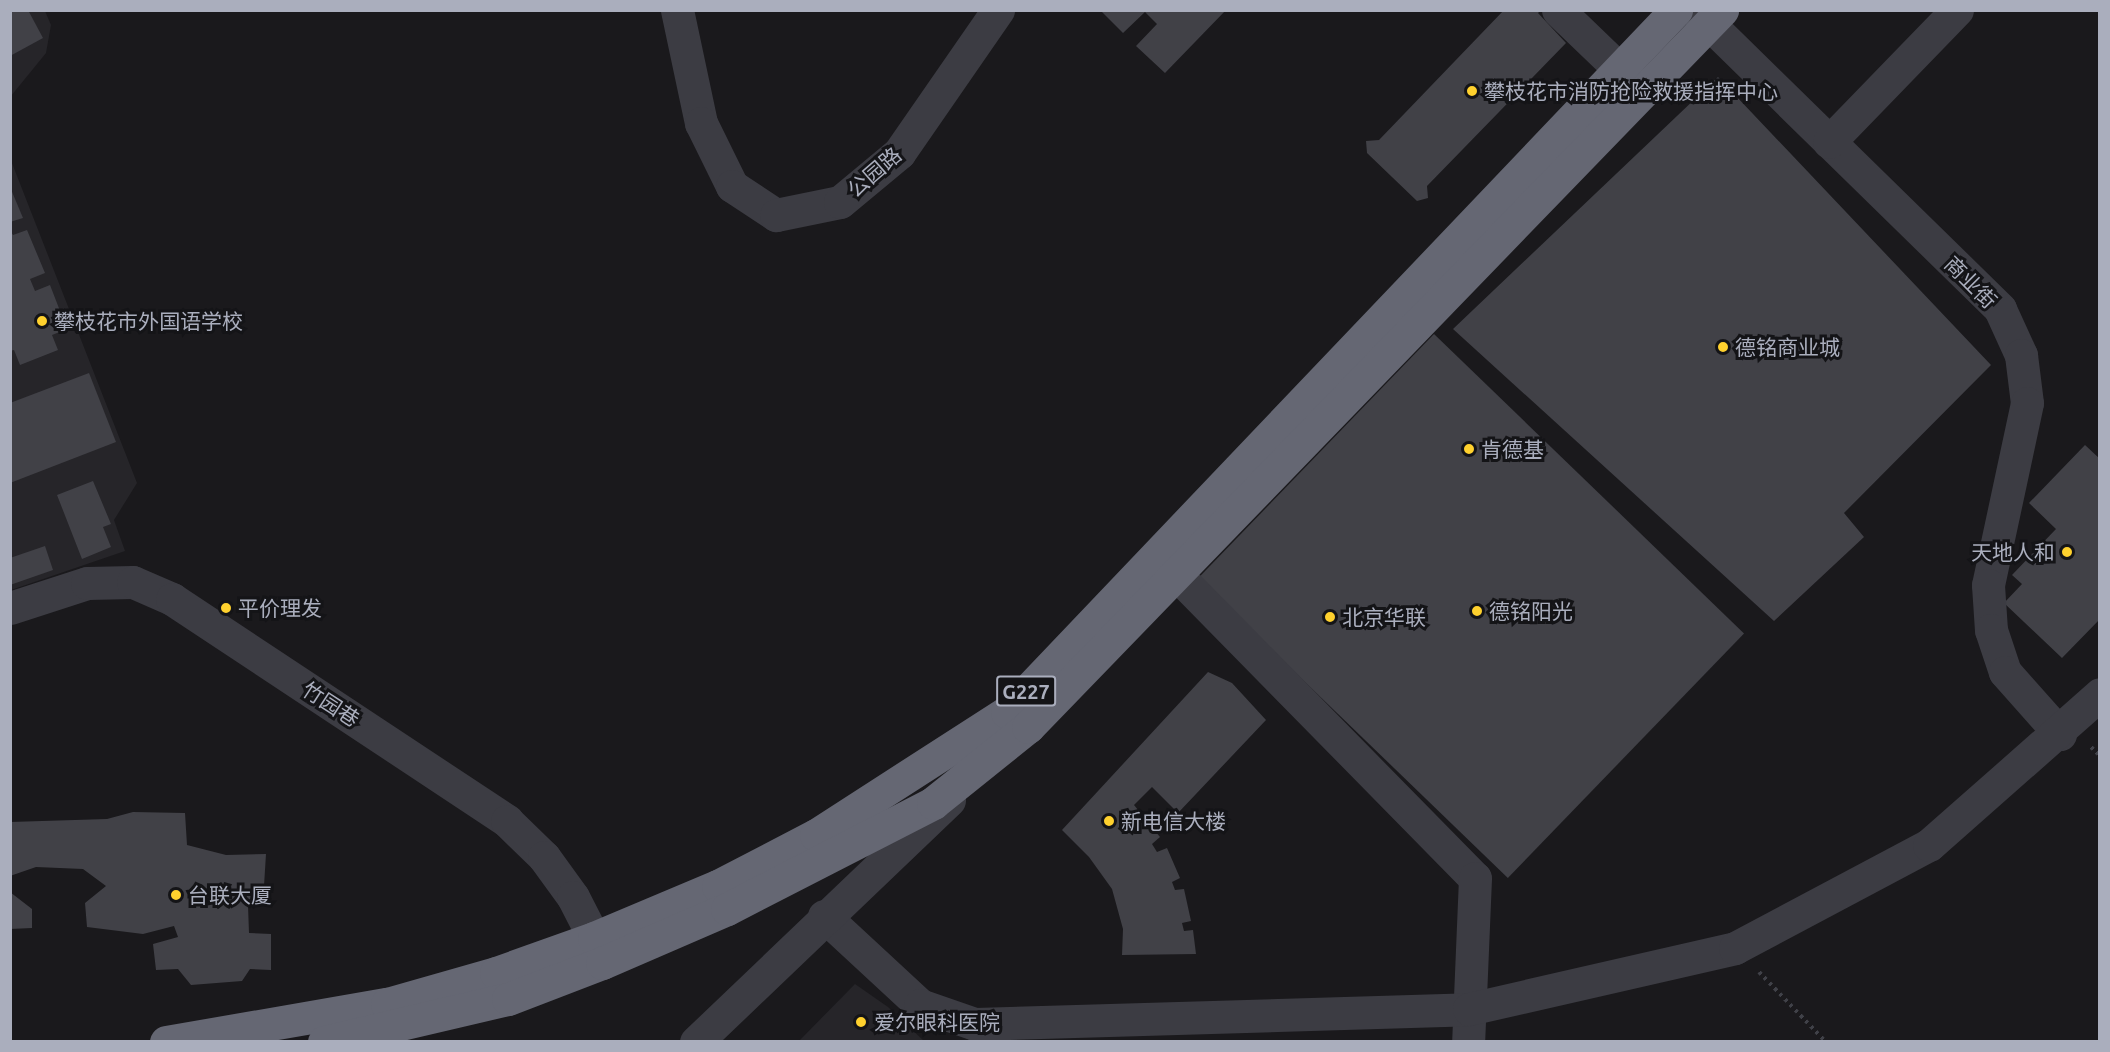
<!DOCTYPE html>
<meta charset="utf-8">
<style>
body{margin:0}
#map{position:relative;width:2110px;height:1052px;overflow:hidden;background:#1a191c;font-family:Ubuntu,"Noto Sans SC",sans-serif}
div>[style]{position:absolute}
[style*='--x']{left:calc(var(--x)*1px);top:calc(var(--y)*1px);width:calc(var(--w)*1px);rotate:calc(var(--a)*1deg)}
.built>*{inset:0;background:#262529}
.building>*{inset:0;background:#414147;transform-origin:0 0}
.path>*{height:4px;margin-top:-2px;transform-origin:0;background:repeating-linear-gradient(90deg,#404148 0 3px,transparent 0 7.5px)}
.minor>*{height:33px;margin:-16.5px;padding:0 16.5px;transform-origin:16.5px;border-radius:16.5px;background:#3c3c43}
.highway>*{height:33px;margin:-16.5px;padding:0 16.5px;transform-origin:16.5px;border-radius:16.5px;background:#656773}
.dots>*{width:16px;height:16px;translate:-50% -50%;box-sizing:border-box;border:3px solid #141417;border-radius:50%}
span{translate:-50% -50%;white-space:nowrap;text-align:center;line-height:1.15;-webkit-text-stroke:6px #141417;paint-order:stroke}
.shield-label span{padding:2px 4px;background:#141417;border:2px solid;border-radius:4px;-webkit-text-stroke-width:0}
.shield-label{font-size:20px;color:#aaaebd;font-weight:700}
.poi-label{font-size:21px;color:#aaaebd}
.left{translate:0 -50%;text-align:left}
.right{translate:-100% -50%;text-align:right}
.street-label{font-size:21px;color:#aaaebd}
.frame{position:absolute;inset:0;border:12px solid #aaaebd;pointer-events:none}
</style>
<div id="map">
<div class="built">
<i style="clip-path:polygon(11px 11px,45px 11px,51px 25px,46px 53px,11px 96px)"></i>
<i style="clip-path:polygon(10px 158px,137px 483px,114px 520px,125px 551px,11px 590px)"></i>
<i style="clip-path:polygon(855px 984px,888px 1007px,924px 1041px,799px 1041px)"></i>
</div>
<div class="building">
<i style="clip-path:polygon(10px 10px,28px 10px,43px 38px,10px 56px)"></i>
<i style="clip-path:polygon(1100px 10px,1226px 10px,1165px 73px,1136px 46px,1157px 24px,1145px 12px,1123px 33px)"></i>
<i style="clip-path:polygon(1504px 10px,1541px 10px,1538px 13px,1566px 43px,1427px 186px,1428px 198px,1417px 201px,1367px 153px,1366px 141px,1379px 140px)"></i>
<i style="clip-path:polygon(1718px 77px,1991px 365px,1844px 513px,1864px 537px,1774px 621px,1453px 329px)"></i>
<i style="clip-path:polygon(10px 187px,23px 218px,10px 222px)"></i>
<i style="clip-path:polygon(10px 230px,13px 235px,27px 230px,45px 273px,30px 279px,35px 291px,50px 285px,67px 329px,52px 335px,58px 350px,20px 365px,14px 350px,10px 351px)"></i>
<i style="left:1434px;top:334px;width:431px;height:340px;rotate:44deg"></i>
<i style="clip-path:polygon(89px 373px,116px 442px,10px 483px,10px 403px)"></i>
<i style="clip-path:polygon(2085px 445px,2100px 459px,2100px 619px,2062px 658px,2004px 603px,2022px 584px,2012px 575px,2056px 529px,2029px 503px)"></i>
<i style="clip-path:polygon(93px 481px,111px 524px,103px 527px,111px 547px,82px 559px,57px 495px)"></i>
<i style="clip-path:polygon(45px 546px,53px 570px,10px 585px,10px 558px)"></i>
<i style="clip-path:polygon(1208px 672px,1232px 683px,1266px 720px,1178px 813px,1152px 787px,1134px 805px,1160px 837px,1152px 844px,1157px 852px,1167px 848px,1180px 878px,1172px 882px,1175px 890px,1184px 889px,1191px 921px,1182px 923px,1184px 931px,1193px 930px,1196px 954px,1122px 955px,1123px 929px,1112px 889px,1089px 857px,1062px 830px)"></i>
<i style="clip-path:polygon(133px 812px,185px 813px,187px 845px,226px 855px,266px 854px,264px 886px,248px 905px,249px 933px,271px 934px,271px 970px,250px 969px,242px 981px,191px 985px,178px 969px,156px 970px,153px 944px,178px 937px,174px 926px,143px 934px,87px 927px,85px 903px,106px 886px,83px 869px,36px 867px,10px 876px,10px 822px,107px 819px)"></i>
<i style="clip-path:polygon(10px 892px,32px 909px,32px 928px,10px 929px)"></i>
</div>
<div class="path">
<i style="--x:2091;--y:747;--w:13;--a:45"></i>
<i style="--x:1759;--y:972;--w:97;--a:46.3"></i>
</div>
<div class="minor">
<i style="--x:677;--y:10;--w:116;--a:78"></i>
<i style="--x:701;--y:123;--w:70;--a:63.8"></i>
<i style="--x:732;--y:186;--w:53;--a:33.4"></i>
<i style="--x:776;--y:215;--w:65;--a:-11.5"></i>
<i style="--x:840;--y:202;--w:77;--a:-39.7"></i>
<i style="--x:899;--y:153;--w:174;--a:-55.3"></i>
<i style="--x:1558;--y:10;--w:112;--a:43.9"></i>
<i style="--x:1695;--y:10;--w:427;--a:44.4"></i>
<i style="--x:2000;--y:309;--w:51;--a:65.5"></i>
<i style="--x:2021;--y:355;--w:48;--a:82.9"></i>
<i style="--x:2027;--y:403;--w:186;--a:102.1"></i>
<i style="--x:1988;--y:585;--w:45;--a:86.2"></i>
<i style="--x:1991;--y:630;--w:44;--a:71.6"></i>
<i style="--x:2005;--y:672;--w:83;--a:48.4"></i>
<i style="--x:1829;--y:142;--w:184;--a:-45.9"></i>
<i style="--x:1176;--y:574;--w:426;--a:45.5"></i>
<i style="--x:1475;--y:878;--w:164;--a:92.4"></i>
<i style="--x:10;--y:608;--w:81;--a:-18"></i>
<i style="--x:87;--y:583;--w:46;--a:-1.2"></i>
<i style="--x:133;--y:582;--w:43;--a:23.6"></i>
<i style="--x:172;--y:599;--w:402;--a:33.5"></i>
<i style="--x:507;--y:821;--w:52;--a:44.2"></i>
<i style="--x:544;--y:857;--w:49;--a:54.1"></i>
<i style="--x:573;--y:897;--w:46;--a:62.9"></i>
<i style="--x:824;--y:916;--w:131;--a:42.8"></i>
<i style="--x:920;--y:1005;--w:58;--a:19.1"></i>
<i style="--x:975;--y:1024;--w:494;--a:-1.7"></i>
<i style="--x:1469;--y:1009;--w:273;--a:-12.9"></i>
<i style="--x:1735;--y:948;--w:220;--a:-28"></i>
<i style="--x:1929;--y:845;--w:228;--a:-41.4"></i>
<i style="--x:696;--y:1042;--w:350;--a:-43.7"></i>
</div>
<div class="highway">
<i style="--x:166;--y:1042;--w:224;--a:-9.8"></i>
<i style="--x:387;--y:1004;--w:113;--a:-15.9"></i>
<i style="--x:496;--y:973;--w:104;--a:-19.7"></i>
<i style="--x:594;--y:938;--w:134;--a:-22.8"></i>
<i style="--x:718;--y:886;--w:110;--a:-27.5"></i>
<i style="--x:816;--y:835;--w:227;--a:-32.8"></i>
<i style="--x:1007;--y:712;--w:970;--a:-46.38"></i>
<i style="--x:324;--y:1042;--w:189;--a:-13.2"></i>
<i style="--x:508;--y:999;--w:101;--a:-21"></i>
<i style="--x:602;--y:963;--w:136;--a:-23.4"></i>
<i style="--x:727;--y:909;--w:232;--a:-27.2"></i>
<i style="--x:933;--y:803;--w:122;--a:-38.7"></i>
<i style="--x:1028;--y:727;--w:998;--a:-45.93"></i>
</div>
<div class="dots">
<i style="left:1472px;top:91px;background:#ffd12e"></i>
<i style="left:42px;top:321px;background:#ffd12e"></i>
<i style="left:1723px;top:347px;background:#ffd12e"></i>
<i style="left:1469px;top:449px;background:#ffd12e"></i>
<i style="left:2067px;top:552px;background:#ffd12e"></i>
<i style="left:226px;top:608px;background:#ffd12e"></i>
<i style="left:1477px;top:611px;background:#ffd12e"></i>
<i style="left:1330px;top:617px;background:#ffd12e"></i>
<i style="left:1109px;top:821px;background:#ffd12e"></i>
<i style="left:176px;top:895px;background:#ffd12e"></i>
<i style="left:861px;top:1022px;background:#ffd12e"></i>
</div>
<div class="shield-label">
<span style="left:1026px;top:691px">G227</span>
</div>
<div class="poi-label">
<span class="left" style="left:1484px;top:91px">攀枝花市消防抢险救援指挥中心</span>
<span class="left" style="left:54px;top:321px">攀枝花市外国语学校</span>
<span class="left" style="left:1735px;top:347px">德铭商业城</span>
<span class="left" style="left:1481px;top:449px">肯德基</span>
<span class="right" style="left:2055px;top:552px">天地人和</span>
<span class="left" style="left:238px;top:608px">平价理发</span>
<span class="left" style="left:1489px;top:611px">德铭阳光</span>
<span class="left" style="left:1342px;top:617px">北京华联</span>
<span class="left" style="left:1121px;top:821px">新电信大楼</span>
<span class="left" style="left:188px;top:895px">台联大厦</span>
<span class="left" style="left:874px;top:1022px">爱尔眼科医院</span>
</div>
<div class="street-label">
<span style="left:874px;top:172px;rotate:-41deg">公园路</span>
<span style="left:1971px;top:282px;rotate:45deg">商业街</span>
<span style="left:331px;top:704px;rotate:33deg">竹园巷</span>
</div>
<div class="frame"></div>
</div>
